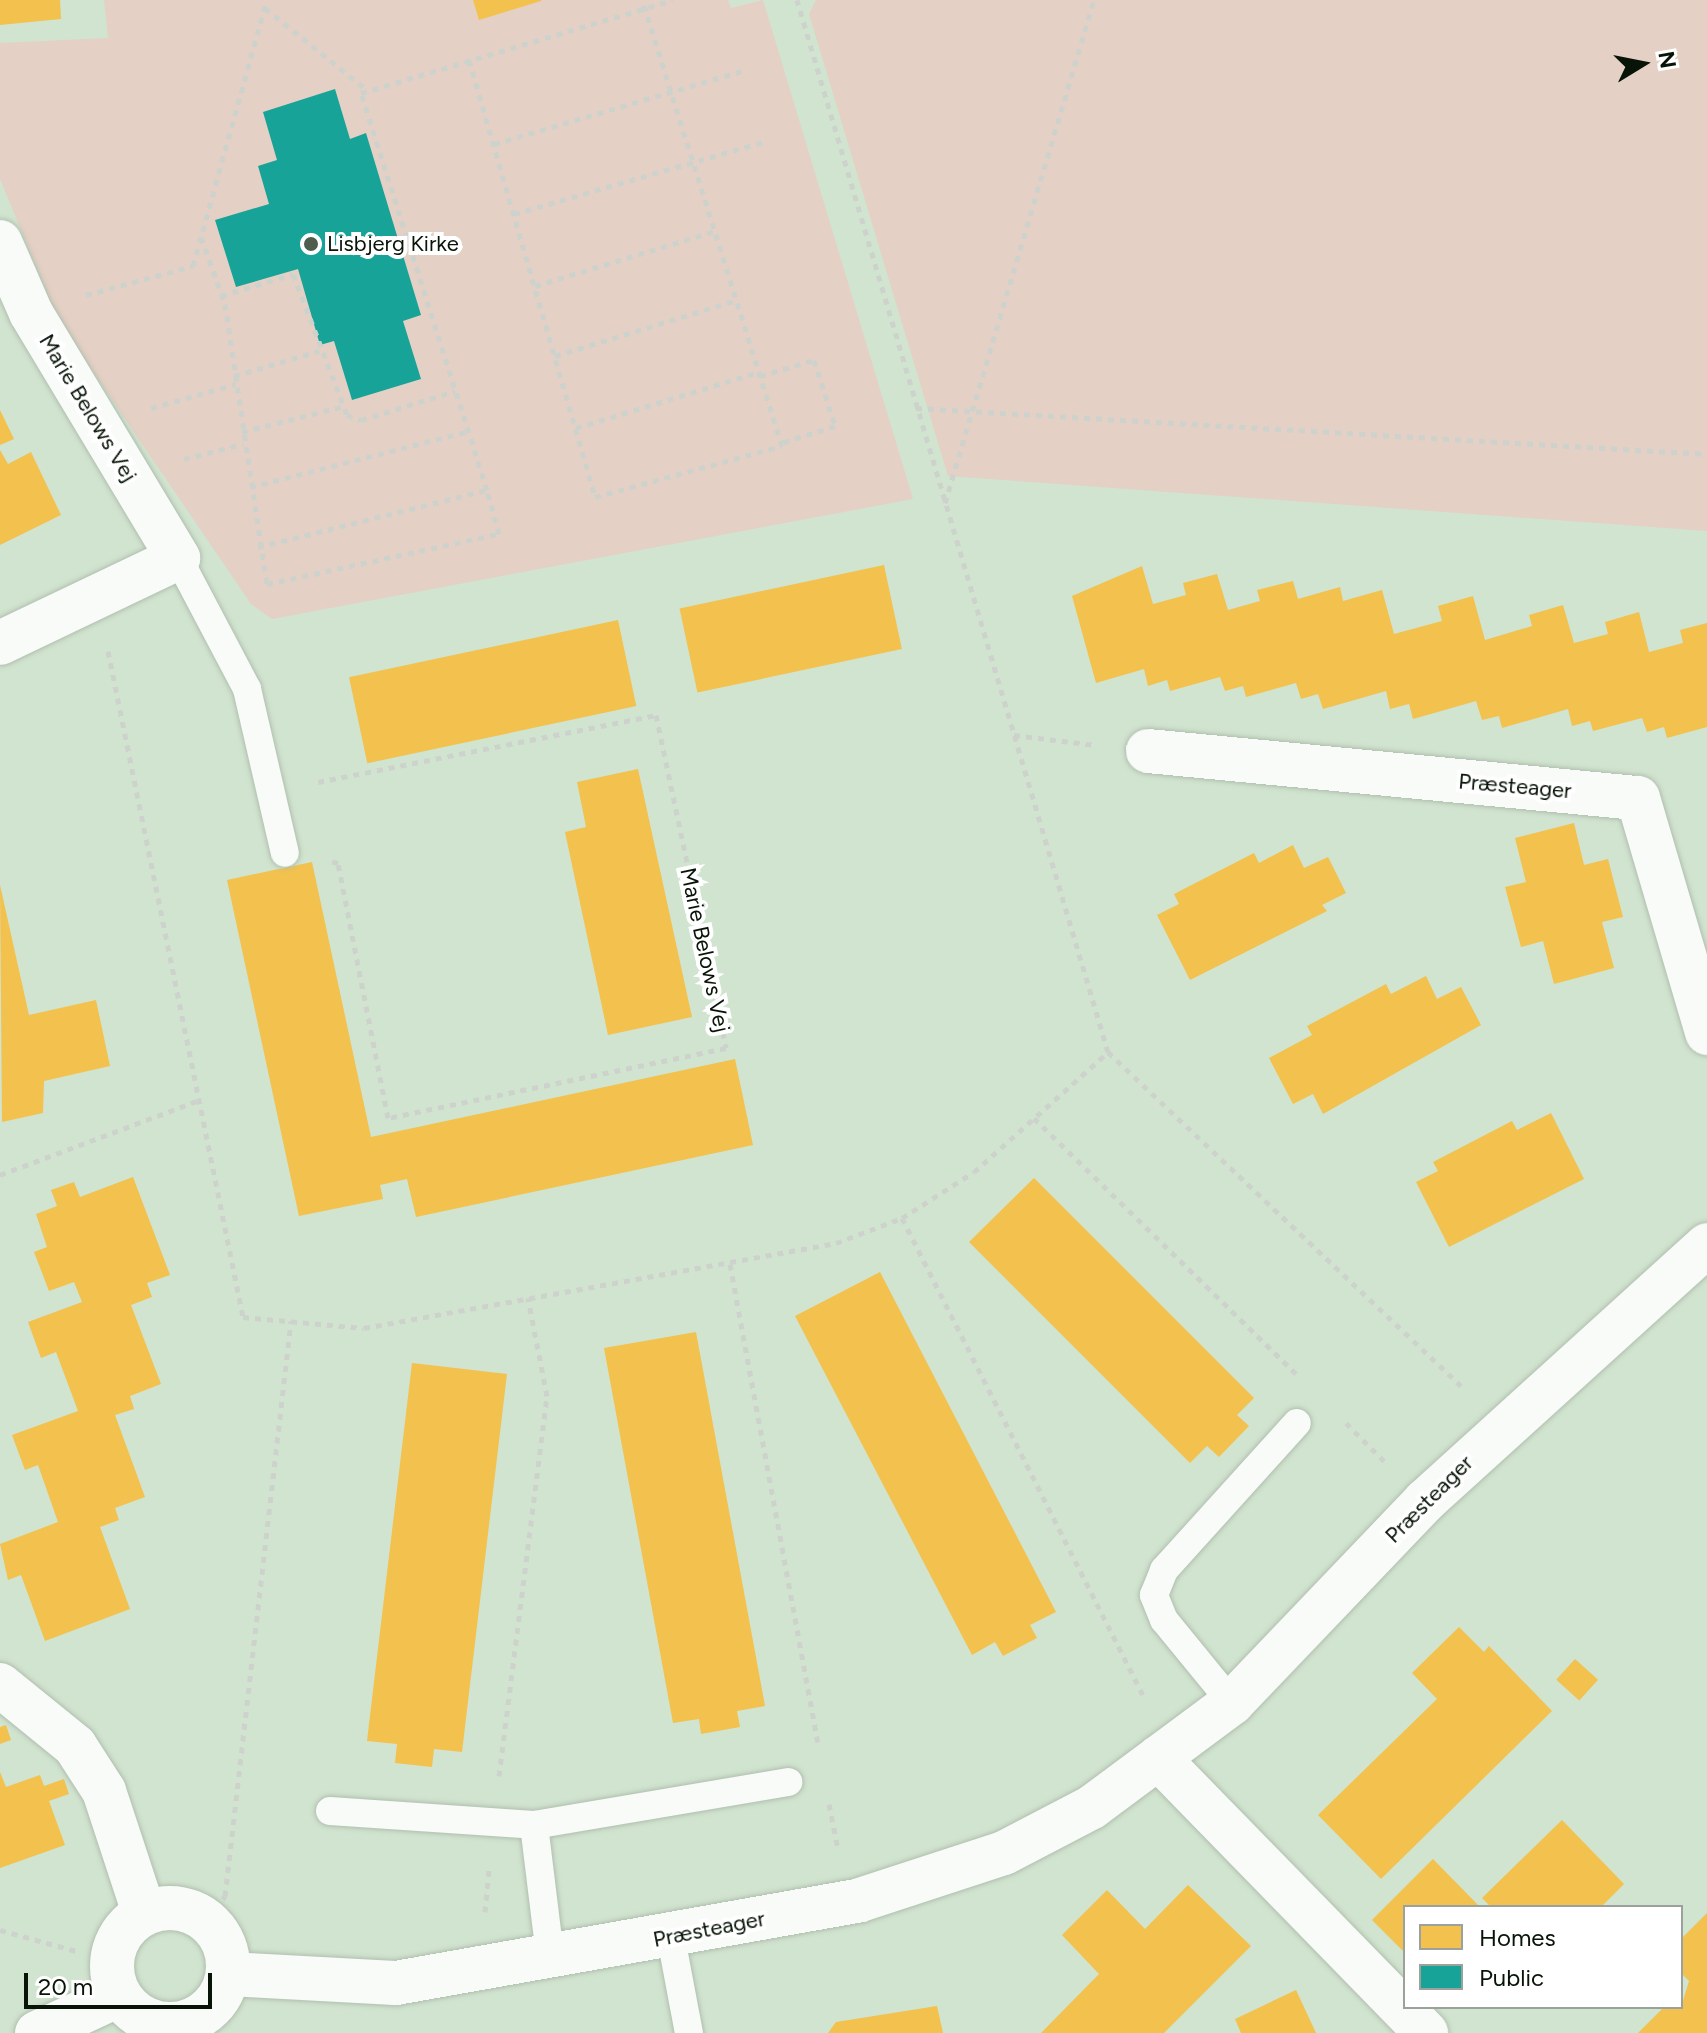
<!DOCTYPE html>
<meta charset="utf-8">
<style>
body{margin:0}
#map{position:relative;width:1707px;height:2033px;overflow:hidden;background:#d1e4cf;font-family:Figtree,sans-serif}
div>[style]{position:absolute}
[style*='--x']{left:calc(var(--x)*1px);top:calc(var(--y)*1px);width:calc(var(--w)*1px);rotate:calc(var(--a)*1deg)}
.green>*{inset:0;background:#e4d0c4}
.homes>*{inset:0;background:#f2c14e;transform-origin:0 0}
.public>*{inset:0;background:#17a398}
.path>*{height:5px;margin-top:-2.5px;transform-origin:0;background:repeating-linear-gradient(90deg,#cdd3cc 0 6px,transparent 0 12px)}
.roads{filter:drop-shadow(0 0 2px #b0bfaf) drop-shadow(0 0 2px #b0bfaf)}
.service>*{height:28px;margin:-14px;padding:0 14px;transform-origin:14px;border-radius:14px;background:#f8fbf8}
.minor>*{height:44px;margin:-22px;padding:0 22px;transform-origin:22px;border-radius:22px;background:#f8fbf8}
.minor>.ring{margin:-22px;padding:0;box-sizing:content-box;background:none;border:44px solid #f8fbf8;border-radius:50%}
.dots>*{width:22px;height:22px;translate:-50% -50%;box-sizing:border-box;border:4px solid #fff;border-radius:50%}
span{translate:-50% -50%;white-space:nowrap;text-align:center;line-height:1.15;-webkit-text-stroke:8px #fff;paint-order:stroke}
.poi-label{font-size:22px;color:#081408}
.left{translate:0 -50%;text-align:left}
.street-label{font-size:22px;color:#081408}
.legend{position:absolute;left:1403px;top:1905px;width:280px;height:104px;box-sizing:border-box;background:#fff;border:2px solid #9ca19c;margin:0;padding:10px 14px;list-style:none;font-size:24px;color:#081408}
.legend li{display:flex;align-items:center;gap:16px;height:40px}
.legend b{width:40px;border:2px solid #9ca19c}
.north{position:absolute;left:1603px;top:24px;width:80px;height:80px;-webkit-text-stroke:6px #fff;paint-order:stroke;rotate:80deg;font-size:22px;font-weight:700;line-height:32px;text-align:center;color:#081408}
.north::after{content:'';display:block;margin:auto;width:28px;height:36px;background:#081408;clip-path:polygon(50% 0,100% 100%,50% 72%,0 100%)}
.scale{position:absolute;left:24px;top:1973px;width:188px;height:36px;box-sizing:border-box;border:4px solid #081408;border-top:0;padding-left:10px;font-size:24px;line-height:28px;white-space:nowrap;color:#081408;-webkit-text-stroke:6px #fff;paint-order:stroke}
</style>
<div id="map">
<div class="green">
<i style="clip-path:polygon(104px 0,728px 0,731px 8px,763px 0,913px 499px,272px 619px,251px 604px,59px 322px,0 179px,0 43px,108px 38px)"></i>
<i style="clip-path:polygon(816px 0,1707px 0,1707px 531px,948px 476px,809px 14px)"></i>
</div>
<div class="homes">
<i style="clip-path:polygon(0 0,60px 0,61px 19px,0 25px)"></i>
<i style="clip-path:polygon(473px 0,541px 0,541px 1px,479px 20px)"></i>
<i style="clip-path:polygon(0 410px,14px 439px,0 445px)"></i>
<i style="clip-path:polygon(0 450px,8px 464px,31px 452px,61px 515px,0 545px)"></i>
<i style="left:884px;top:565px;width:86px;height:209px;rotate:78deg"></i>
<i style="clip-path:polygon(1142px 566px,1153px 604px,1186px 595px,1183px 583px,1217px 574px,1228px 610px,1260px 601px,1257px 590px,1293px 581px,1298px 599px,1340px 587px,1343px 601px,1382px 590px,1394px 634px,1442px 621px,1438px 606px,1473px 596px,1485px 640px,1532px 626px,1529px 615px,1563px 605px,1574px 643px,1608px 634px,1605px 622px,1639px 612px,1649px 652px,1683px 643px,1680px 630px,1707px 623px,1707px 727px,1667px 738px,1664px 727px,1647px 732px,1642px 718px,1593px 731px,1590px 721px,1572px 726px,1568px 709px,1502px 728px,1499px 716px,1482px 720px,1476px 701px,1413px 719px,1409px 704px,1390px 709px,1386px 691px,1323px 709px,1318px 694px,1301px 699px,1296px 683px,1246px 697px,1243px 686px,1225px 691px,1220px 677px,1170px 691px,1167px 680px,1148px 686px,1144px 669px,1096px 683px,1072px 596px)"></i>
<i style="left:618px;top:620px;width:88px;height:275px;rotate:78deg"></i>
<i style="clip-path:polygon(638px 769px,692px 1017px,608px 1035px,565px 832px,586px 827px,577px 782px)"></i>
<i style="clip-path:polygon(1574px 823px,1584px 865px,1608px 859px,1623px 917px,1602px 922px,1614px 968px,1554px 984px,1543px 941px,1521px 947px,1505px 887px,1526px 882px,1515px 838px)"></i>
<i style="clip-path:polygon(1293px 845px,1304px 868px,1328px 857px,1346px 893px,1322px 905px,1327px 911px,1190px 980px,1157px 915px,1179px 904px,1174px 894px,1254px 853px,1259px 863px)"></i>
<i style="clip-path:polygon(312px 862px,371px 1137px,735px 1059px,753px 1145px,416px 1217px,407px 1179px,380px 1185px,383px 1199px,299px 1216px,227px 880px)"></i>
<i style="clip-path:polygon(0 885px,29px 1015px,96px 1000px,110px 1066px,44px 1081px,43px 1113px,2px 1122px)"></i>
<i style="clip-path:polygon(1426px 976px,1437px 999px,1461px 987px,1481px 1025px,1323px 1114px,1313px 1094px,1293px 1104px,1269px 1058px,1312px 1035px,1307px 1026px,1386px 984px,1391px 994px)"></i>
<i style="clip-path:polygon(1551px 1113px,1584px 1179px,1449px 1247px,1416px 1182px,1438px 1171px,1433px 1162px,1512px 1121px,1517px 1130px)"></i>
<i style="clip-path:polygon(133px 1177px,170px 1275px,147px 1283px,152px 1297px,131px 1305px,161px 1384px,130px 1396px,134px 1409px,115px 1415px,145px 1497px,115px 1508px,119px 1520px,100px 1527px,130px 1609px,45px 1641px,21px 1575px,8px 1580px,0 1544px,58px 1522px,38px 1465px,25px 1470px,12px 1435px,78px 1411px,56px 1352px,41px 1358px,28px 1322px,82px 1302px,74px 1282px,49px 1291px,34px 1252px,47px 1247px,36px 1214px,57px 1206px,51px 1190px,74px 1182px,80px 1197px)"></i>
<i style="clip-path:polygon(1034px 1178px,1254px 1398px,1237px 1415px,1249px 1426px,1219px 1457px,1207px 1446px,1190px 1463px,969px 1242px)"></i>
<i style="clip-path:polygon(880px 1272px,1056px 1612px,1030px 1625px,1037px 1638px,1003px 1656px,995px 1642px,972px 1655px,795px 1316px)"></i>
<i style="clip-path:polygon(696px 1332px,765px 1706px,737px 1711px,740px 1727px,701px 1734px,699px 1719px,673px 1723px,604px 1348px)"></i>
<i style="clip-path:polygon(412px 1363px,507px 1374px,462px 1752px,434px 1749px,432px 1767px,395px 1763px,397px 1744px,367px 1741px)"></i>
<i style="clip-path:polygon(1459px 1627px,1484px 1652px,1489px 1646px,1552px 1711px,1381px 1879px,1318px 1815px,1437px 1699px,1412px 1673px)"></i>
<i style="left:1575px;top:1659px;width:31px;height:28px;rotate:42deg"></i>
<i style="clip-path:polygon(6px 1725px,11px 1740px,0 1744px,0 1727px)"></i>
<i style="clip-path:polygon(0 1772px,6px 1787px,40px 1775px,44px 1786px,64px 1779px,69px 1794px,49px 1801px,65px 1845px,0 1868px)"></i>
<i style="clip-path:polygon(1562px 1820px,1624px 1884px,1601px 1907px,1491px 1907px,1482px 1898px)"></i>
<i style="clip-path:polygon(1433px 1859px,1480px 1907px,1405px 1907px,1405px 1953px,1372px 1920px)"></i>
<i style="clip-path:polygon(1188px 1885px,1251px 1946px,1164px 2033px,1041px 2033px,1099px 1974px,1062px 1935px,1107px 1890px,1145px 1929px)"></i>
<i style="clip-path:polygon(1707px 1913px,1707px 2033px,1638px 2033px,1664px 2007px,1681px 2007px,1689px 1981px,1681px 1973px,1681px 1939px)"></i>
<i style="clip-path:polygon(1296px 1990px,1316px 2033px,1241px 2033px,1235px 2019px)"></i>
<i style="clip-path:polygon(937px 2006px,943px 2033px,828px 2033px,836px 2022px)"></i>
</div>
<div class="public">
<i style="clip-path:polygon(335px 89px,350px 139px,366px 133px,421px 315px,403px 321px,421px 379px,352px 400px,334px 341px,320px 345px,298px 269px,236px 287px,215px 220px,269px 204px,258px 166px,277px 160px,263px 112px)"></i>
</div>
<div class="path">
<i style="--x:265;--y:8;--w:131;--a:38.8"></i>
<i style="--x:469;--y:60;--w:455;--a:73.9"></i>
<i style="--x:595;--y:497;--w:194;--a:-15.3"></i>
<i style="--x:782;--y:446;--w:467;--a:-107.4"></i>
<i style="--x:494;--y:144;--w:259;--a:-16.4"></i>
<i style="--x:514;--y:214;--w:259;--a:-16.1"></i>
<i style="--x:201;--y:237;--w:71;--a:70.3"></i>
<i style="--x:225;--y:304;--w:283;--a:81.5"></i>
<i style="--x:267;--y:584;--w:237;--a:-12.2"></i>
<i style="--x:499;--y:534;--w:46;--a:-105.3"></i>
<i style="--x:535;--y:286;--w:188;--a:-17"></i>
<i style="--x:86;--y:295;--w:111;--a:-15.2"></i>
<i style="--x:193;--y:266;--w:276;--a:-74.5"></i>
<i style="--x:221;--y:296;--w:75;--a:-17"></i>
<i style="--x:293;--y:274;--w:151;--a:69"></i>
<i style="--x:347;--y:415;--w:15;--a:20"></i>
<i style="--x:361;--y:420;--w:98;--a:-17.1"></i>
<i style="--x:555;--y:356;--w:190;--a:-17.1"></i>
<i style="--x:234;--y:376;--w:89;--a:-16.4"></i>
<i style="--x:760;--y:376;--w:56;--a:-16.5"></i>
<i style="--x:814;--y:360;--w:69;--a:72.3"></i>
<i style="--x:835;--y:426;--w:57;--a:162.5"></i>
<i style="--x:151;--y:408;--w:88;--a:-15.8"></i>
<i style="--x:916;--y:408;--w:792;--a:3.33"></i>
<i style="--x:576;--y:428;--w:191;--a:-17"></i>
<i style="--x:242;--y:432;--w:105;--a:-14.3"></i>
<i style="--x:184;--y:459;--w:61;--a:-14.3"></i>
<i style="--x:250;--y:487;--w:226;--a:-14.3"></i>
<i style="--x:945;--y:503;--w:525;--a:-73.5"></i>
<i style="--x:258;--y:547;--w:236;--a:-14"></i>
<i style="--x:487;--y:490;--w:417;--a:-107.6"></i>
<i style="--x:361;--y:93;--w:325;--a:-16.6"></i>
<i style="--x:108;--y:651;--w:680;--a:78.54"></i>
<i style="--x:243;--y:1317;--w:121;--a:5.2"></i>
<i style="--x:364;--y:1328;--w:480;--a:-10.2"></i>
<i style="--x:836;--y:1243;--w:71;--a:-20.7"></i>
<i style="--x:902;--y:1218;--w:85;--a:-32.6"></i>
<i style="--x:974;--y:1172;--w:180;--a:-41.8"></i>
<i style="--x:1108;--y:1052;--w:1097;--a:-106.47"></i>
<i style="--x:1014;--y:735;--w:82;--a:7"></i>
<i style="--x:318;--y:782;--w:345;--a:-11.2"></i>
<i style="--x:656;--y:715;--w:340;--a:78.1"></i>
<i style="--x:726;--y:1048;--w:345;--a:168.3"></i>
<i style="--x:388;--y:1118;--w:260;--a:-101.1"></i>
<i style="--x:338;--y:863;--w:7;--a:-164"></i>
<i style="--x:1108;--y:1052;--w:490;--a:43.4"></i>
<i style="--x:1034;--y:1118;--w:366;--a:44.3"></i>
<i style="--x:0;--y:1175;--w:210;--a:-20.6"></i>
<i style="--x:902;--y:1218;--w:539;--a:63.2"></i>
<i style="--x:730;--y:1264;--w:487;--a:79.6"></i>
<i style="--x:1346;--y:1423;--w:58;--a:45"></i>
<i style="--x:499;--y:1776;--w:383;--a:-82.8"></i>
<i style="--x:547;--y:1396;--w:100;--a:-101"></i>
<i style="--x:829;--y:1804;--w:46;--a:78.7"></i>
<i style="--x:485;--y:1912;--w:42;--a:-84.6"></i>
<i style="--x:211;--y:1920;--w:28;--a:-60"></i>
<i style="--x:225;--y:1896;--w:579;--a:-83.45"></i>
<i style="--x:0;--y:1930;--w:79;--a:15.4"></i>
</div>
<div class="roads">
<div class="service">
<i style="--x:178;--y:558;--w:148;--a:62.2"></i>
<i style="--x:247;--y:689;--w:168;--a:77"></i>
<i style="--x:1232;--y:1703;--w:107;--a:-129.3"></i>
<i style="--x:1164;--y:1620;--w:27;--a:-112"></i>
<i style="--x:1154;--y:1595;--w:27;--a:-68"></i>
<i style="--x:1164;--y:1570;--w:198;--a:-47.9"></i>
<i style="--x:330;--y:1811;--w:204;--a:3.9"></i>
<i style="--x:534;--y:1825;--w:258;--a:-9.6"></i>
<i style="--x:534;--y:1825;--w:132;--a:83"></i>
<i style="--x:671;--y:1938;--w:97;--a:79.3"></i>
</div>
<div class="minor">
<i style="--x:0;--y:242;--w:77;--a:66.4"></i>
<i style="--x:31;--y:313;--w:286;--a:59"></i>
<i style="--x:178;--y:558;--w:197;--a:154.5"></i>
<i style="--x:1148;--y:751;--w:492;--a:5.5"></i>
<i style="--x:1638;--y:798;--w:245;--a:73.6"></i>
<i style="--x:0;--y:1685;--w:97;--a:39.1"></i>
<i style="--x:75;--y:1746;--w:54;--a:57.2"></i>
<i style="--x:104;--y:1791;--w:128;--a:71.8"></i>
<i style="--x:1158;--y:1758;--w:384;--a:45.7"></i>
<i class="ring" style="left:112px;top:1908px;width:72px;height:72px"></i>
<i style="--x:228;--y:1974;--w:168;--a:3.1"></i>
<i style="--x:396;--y:1983;--w:471;--a:-10.1"></i>
<i style="--x:860;--y:1900;--w:151;--a:-18.1"></i>
<i style="--x:1004;--y:1853;--w:99;--a:-27.6"></i>
<i style="--x:1092;--y:1807;--w:174;--a:-36.6"></i>
<i style="--x:1232;--y:1703;--w:279;--a:-46.3"></i>
<i style="--x:1425;--y:1501;--w:381;--a:-42.2"></i>
<i style="--x:37;--y:2033;--w:90;--a:-24.9"></i>
</div>
</div>
<div class="dots">
<i style="left:311px;top:244px;background:#4e5d4e"></i>
</div>
<div class="poi-label">
<span class="left" style="left:327px;top:244px">Lisbjerg Kirke</span>
</div>
<div class="street-label">
<span style="left:88px;top:408px;rotate:59deg">Marie Belows Vej</span>
<span style="left:1515px;top:786px;rotate:5deg">Præsteager</span>
<span style="left:705px;top:950px;rotate:78deg">Marie Belows Vej</span>
<span style="left:1429px;top:1499px;rotate:-45deg">Præsteager</span>
<span style="left:709px;top:1929px;rotate:-11deg">Præsteager</span>
</div>
<ul class="legend">
<li><b style="height:22px;background:#f2c14e"></b>Homes</li>
<li><b style="height:22px;background:#17a398"></b>Public</li>
</ul>
<div class="north">N</div>
<div class="scale">20 m</div>
</div>
